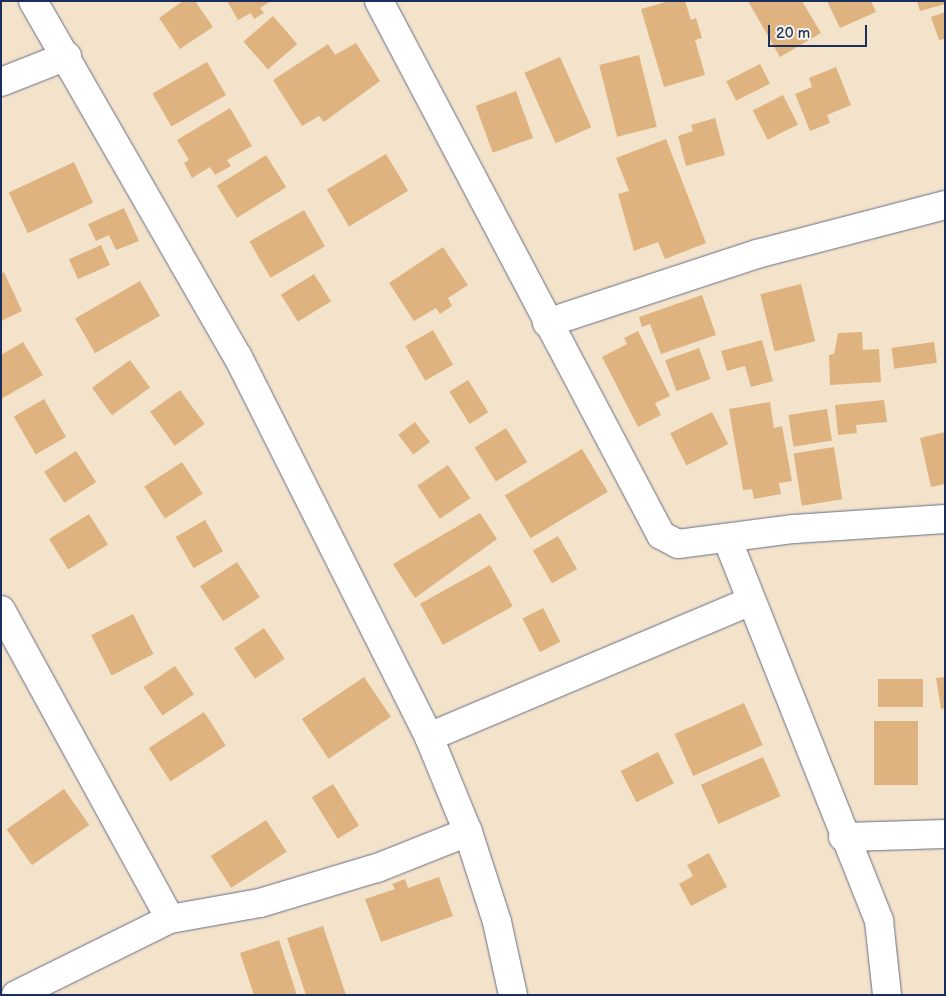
<!DOCTYPE html>
<style>
body{margin:0}
#map{position:relative;width:946px;height:996px;overflow:hidden;background:#f4e3cb;font-family:"Balsamiq Sans",sans-serif}
div>[style]{position:absolute}
[style*='--x']{left:calc(var(--x)*1px);top:calc(var(--y)*1px);width:calc(var(--w)*1px);rotate:calc(var(--a)*1deg)}
.building>*{inset:0;background:#dfb37f;transform-origin:0 0}
.roads{filter:drop-shadow(0 0 1px #676e84) drop-shadow(0 0 1px #676e84)}
.street>*{height:28px;margin:-14px;padding:0 14px;transform-origin:14px;border-radius:14px;background:#fff}
span{translate:-50% -50%;white-space:nowrap;text-align:center;line-height:1.15;-webkit-text-stroke:5px #f7f3e8;paint-order:stroke}
.frame{position:absolute;inset:0;border:2px solid #1b2f5e;pointer-events:none}
.scale{position:absolute;left:768px;top:25px;width:99px;height:22px;box-sizing:border-box;border:2px solid #1b2f5e;border-top:0;padding-left:6px;font-size:15px;line-height:18px;white-space:nowrap;color:#1b2f5e;-webkit-text-stroke:4px #f7f3e8;paint-order:stroke}
</style>
<div id="map">
<div class="building">
<i style="clip-path:polygon(183px 1px,195px 1px,213px 27px,180px 49px,159px 18px)"></i>
<i style="clip-path:polygon(227px 1px,271px 1px,260px 8px,264px 13px,254px 19px,251px 13px,238px 20px)"></i>
<i style="clip-path:polygon(669px 1px,685px 1px,691px 20px,696px 18px,702px 38px,695px 40px,705px 75px,664px 87px,641px 9px)"></i>
<i style="clip-path:polygon(748px 1px,802px 1px,821px 33px,780px 57px)"></i>
<i style="clip-path:polygon(827px 1px,871px 1px,876px 12px,840px 28px)"></i>
<i style="clip-path:polygon(917px 1px,945px 1px,945px 4px,920px 11px)"></i>
<i style="clip-path:polygon(945px 12px,945px 39px,939px 40px,931px 17px)"></i>
<i style="left:273px;top:16px;width:37px;height:39px;rotate:49deg"></i>
<i style="clip-path:polygon(356px 43px,380px 81px,324px 122px,319px 116px,302px 126px,273px 80px,328px 44px,335px 55px)"></i>
<i style="left:639px;top:55px;width:74px;height:41px;rotate:76deg"></i>
<i style="left:560px;top:57px;width:77px;height:39px;rotate:66deg"></i>
<i style="left:207px;top:62px;width:38px;height:63px;rotate:60deg"></i>
<i style="left:760px;top:64px;width:22px;height:38px;rotate:63deg"></i>
<i style="clip-path:polygon(836px 67px,851px 105px,827px 115px,830px 123px,810px 131px,795px 94px,812px 87px,809px 78px)"></i>
<i style="left:516px;top:91px;width:50px;height:43px;rotate:70deg"></i>
<i style="left:783px;top:95px;width:33px;height:34px;rotate:63deg"></i>
<i style="clip-path:polygon(230px 108px,252px 146px,227px 160px,231px 166px,215px 175px,210px 167px,192px 178px,184px 163px,189px 160px,177px 140px)"></i>
<i style="clip-path:polygon(715px 118px,725px 155px,686px 166px,678px 136px,693px 131px,691px 125px)"></i>
<i style="clip-path:polygon(666px 139px,706px 243px,665px 259px,658px 242px,634px 251px,618px 194px,629px 191px,616px 158px)"></i>
<i style="left:386px;top:154px;width:43px;height:69px;rotate:59deg"></i>
<i style="left:266px;top:155px;width:38px;height:58px;rotate:58deg"></i>
<i style="left:74px;top:162px;width:45px;height:72px;rotate:65deg"></i>
<i style="clip-path:polygon(124px 208px,139px 241px,116px 250px,109px 235px,96px 241px,88px 224px)"></i>
<i style="left:304px;top:210px;width:42px;height:63px;rotate:60deg"></i>
<i style="left:101px;top:245px;width:22px;height:35px;rotate:66deg"></i>
<i style="clip-path:polygon(443px 247px,468px 285px,448px 298px,452px 306px,440px 314px,436px 308px,414px 321px,389px 283px)"></i>
<i style="clip-path:polygon(4px 272px,22px 311px,1px 321px,1px 274px)"></i>
<i style="left:314px;top:274px;width:32px;height:39px;rotate:58deg"></i>
<i style="left:140px;top:281px;width:40px;height:75px;rotate:60deg"></i>
<i style="left:801px;top:284px;width:59px;height:42px;rotate:76deg"></i>
<i style="clip-path:polygon(702px 295px,716px 335px,661px 354px,650px 324px,642px 327px,639px 317px)"></i>
<i style="left:433px;top:330px;width:40px;height:32px;rotate:60deg"></i>
<i style="clip-path:polygon(638px 331px,670px 396px,655px 403px,661px 415px,638px 427px,602px 357px,627px 344px,624px 338px)"></i>
<i style="clip-path:polygon(862px 332px,863px 350px,879px 349px,881px 382px,830px 385px,829px 355px,834px 354px,838px 333px)"></i>
<i style="clip-path:polygon(762px 340px,773px 381px,751px 387px,745px 366px,727px 371px,721px 351px)"></i>
<i style="clip-path:polygon(23px 342px,43px 375px,1px 399px,1px 355px)"></i>
<i style="left:934px;top:342px;width:21px;height:43px;rotate:82deg"></i>
<i style="left:699px;top:348px;width:33px;height:36px;rotate:70deg"></i>
<i style="left:130px;top:360px;width:34px;height:47px;rotate:54deg"></i>
<i style="left:468px;top:380px;width:38px;height:22px;rotate:58deg"></i>
<i style="left:180px;top:390px;width:42px;height:37px;rotate:54deg"></i>
<i style="left:44px;top:399px;width:44px;height:35px;rotate:60deg"></i>
<i style="clip-path:polygon(884px 400px,887px 422px,856px 425px,857px 433px,838px 435px,835px 405px)"></i>
<i style="clip-path:polygon(770px 402px,774px 428px,782px 426px,792px 481px,779px 483px,781px 494px,754px 499px,752px 489px,743px 490px,729px 409px)"></i>
<i style="left:827px;top:409px;width:32px;height:39px;rotate:81deg"></i>
<i style="left:712px;top:412px;width:36px;height:47px;rotate:63deg"></i>
<i style="left:415px;top:422px;width:25px;height:21px;rotate:53deg"></i>
<i style="left:506px;top:428px;width:40px;height:37px;rotate:58deg"></i>
<i style="clip-path:polygon(945px 432px,945px 484px,931px 487px,920px 438px)"></i>
<i style="left:834px;top:447px;width:53px;height:41px;rotate:81deg"></i>
<i style="left:582px;top:449px;width:50px;height:90px;rotate:59deg"></i>
<i style="left:76px;top:451px;width:37px;height:38px;rotate:57deg"></i>
<i style="left:182px;top:462px;width:38px;height:45px;rotate:57deg"></i>
<i style="left:448px;top:465px;width:40px;height:37px;rotate:56deg"></i>
<i style="clip-path:polygon(480px 513px,497px 539px,415px 598px,393px 564px)"></i>
<i style="left:89px;top:514px;width:36px;height:47px;rotate:58deg"></i>
<i style="left:205px;top:520px;width:36px;height:34px;rotate:60deg"></i>
<i style="left:558px;top:536px;width:38px;height:29px;rotate:60deg"></i>
<i style="left:237px;top:562px;width:42px;height:44px;rotate:57deg"></i>
<i style="left:490px;top:565px;width:47px;height:80px;rotate:61deg"></i>
<i style="left:543px;top:608px;width:38px;height:23px;rotate:63deg"></i>
<i style="left:133px;top:614px;width:45px;height:47px;rotate:63deg"></i>
<i style="left:264px;top:628px;width:37px;height:36px;rotate:56deg"></i>
<i style="left:175px;top:666px;width:34px;height:38px;rotate:56deg"></i>
<i style="left:364px;top:677px;width:48px;height:75px;rotate:56deg"></i>
<i style="clip-path:polygon(945px 677px,945px 708px,941px 709px,936px 678px)"></i>
<i style="left:923px;top:679px;width:28px;height:45px;rotate:90deg"></i>
<i style="left:744px;top:703px;width:46px;height:76px;rotate:66deg"></i>
<i style="left:204px;top:712px;width:40px;height:66px;rotate:57deg"></i>
<i style="left:874px;top:721px;width:44px;height:64px"></i>
<i style="left:658px;top:752px;width:35px;height:42px;rotate:63deg"></i>
<i style="left:763px;top:757px;width:43px;height:68px;rotate:66deg"></i>
<i style="left:333px;top:784px;width:49px;height:25px;rotate:58deg"></i>
<i style="left:64px;top:789px;width:44px;height:70px;rotate:55deg"></i>
<i style="left:266px;top:820px;width:38px;height:66px;rotate:57deg"></i>
<i style="clip-path:polygon(709px 853px,727px 887px,691px 906px,679px 884px,693px 876px,687px 865px)"></i>
<i style="clip-path:polygon(439px 877px,453px 916px,381px 942px,365px 899px,395px 889px,392px 884px,405px 879px,408px 888px)"></i>
<i style="clip-path:polygon(323px 926px,346px 995px,306px 995px,287px 938px)"></i>
<i style="clip-path:polygon(279px 940px,297px 995px,254px 995px,240px 953px)"></i>
</div>
<div class="roads">
<div class="street">
<i style="--x:33;--y:1;--w:411;--a:60.1"></i>
<i style="--x:238;--y:357;--w:425;--a:63.3"></i>
<i style="--x:429;--y:737;--w:103;--a:67.7"></i>
<i style="--x:468;--y:832;--w:95;--a:72.1"></i>
<i style="--x:497;--y:922;--w:75;--a:77.6"></i>
<i style="--x:379;--y:1;--w:604;--a:62.16"></i>
<i style="--x:661;--y:535;--w:19;--a:28"></i>
<i style="--x:678;--y:544;--w:117;--a:-7.4"></i>
<i style="--x:794;--y:529;--w:151;--a:-3.8"></i>
<i style="--x:1;--y:82;--w:71;--a:-21.5"></i>
<i style="--x:547;--y:323;--w:221;--a:-18.2"></i>
<i style="--x:757;--y:254;--w:194;--a:-14.6"></i>
<i style="--x:728;--y:541;--w:409;--a:68.3"></i>
<i style="--x:879;--y:921;--w:74;--a:83.8"></i>
<i style="--x:1;--y:610;--w:352;--a:61.3"></i>
<i style="--x:429;--y:737;--w:347;--a:-22.9"></i>
<i style="--x:843;--y:837;--w:102;--a:-1.7"></i>
<i style="--x:16;--y:995;--w:172;--a:-26.3"></i>
<i style="--x:170;--y:919;--w:91;--a:-10.1"></i>
<i style="--x:260;--y:903;--w:122;--a:-16.7"></i>
<i style="--x:377;--y:868;--w:98;--a:-21.6"></i>
</div>
</div>
<div class="frame"></div>
<div class="scale">20 m</div>
</div>
